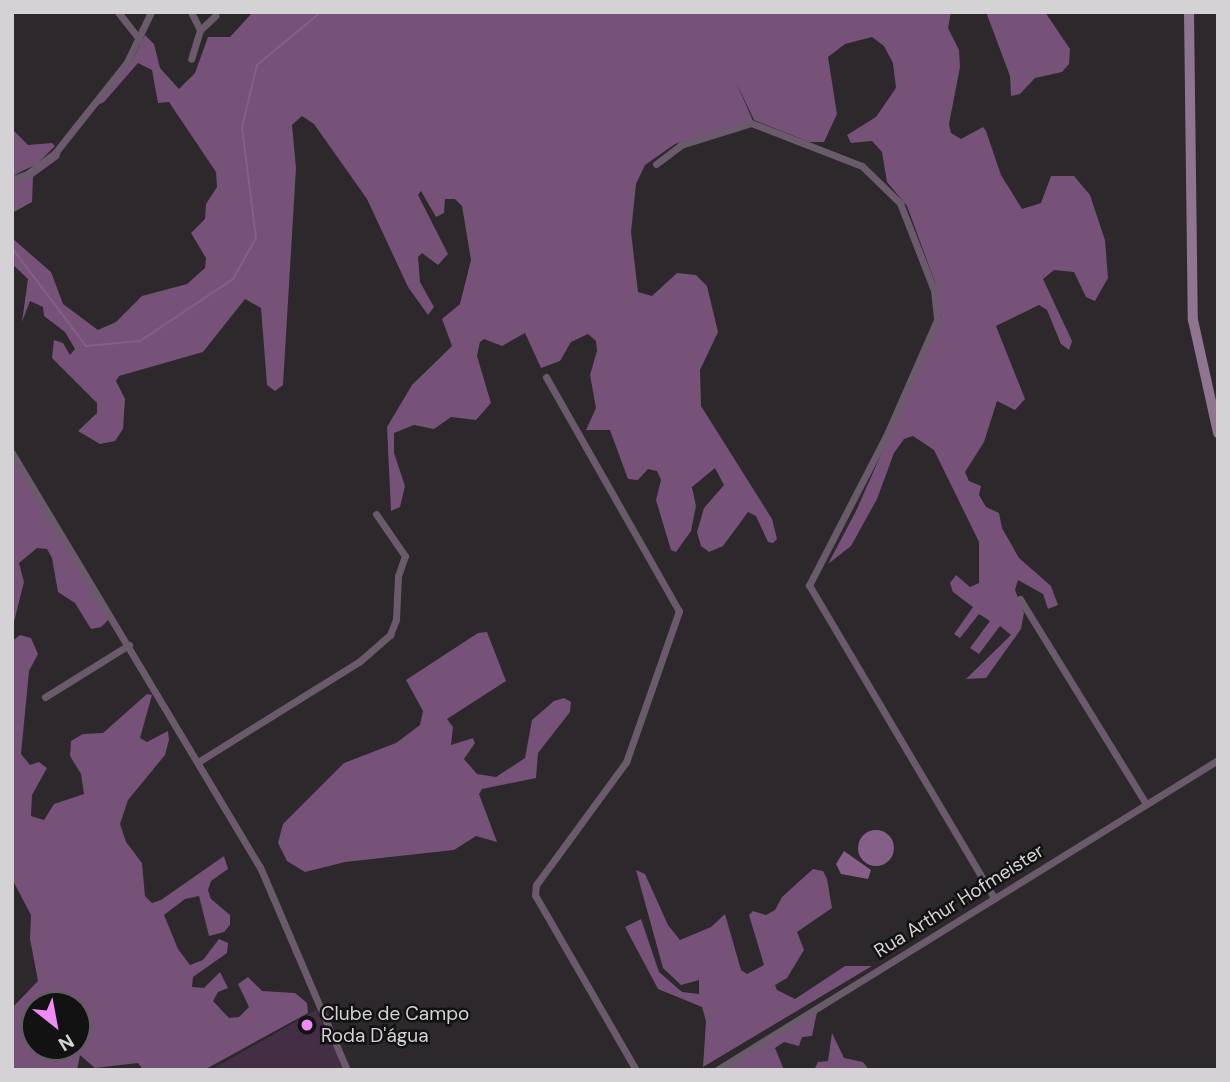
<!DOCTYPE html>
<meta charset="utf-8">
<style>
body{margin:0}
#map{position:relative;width:1230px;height:1082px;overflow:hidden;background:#2c282c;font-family:"DM Sans",sans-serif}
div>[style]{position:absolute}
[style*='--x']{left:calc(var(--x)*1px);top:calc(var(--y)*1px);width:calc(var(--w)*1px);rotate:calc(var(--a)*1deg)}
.green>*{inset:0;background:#442e45}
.forest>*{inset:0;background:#765178}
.water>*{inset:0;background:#855f87}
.round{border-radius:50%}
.stream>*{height:2px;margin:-1px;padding:0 1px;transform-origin:1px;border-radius:1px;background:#855f87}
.minor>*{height:7px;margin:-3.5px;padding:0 3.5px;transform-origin:3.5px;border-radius:3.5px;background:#6b5a6b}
.secondary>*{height:10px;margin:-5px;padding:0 5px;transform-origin:5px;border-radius:5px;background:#8f7590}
.dots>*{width:19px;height:19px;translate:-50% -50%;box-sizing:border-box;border:4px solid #131213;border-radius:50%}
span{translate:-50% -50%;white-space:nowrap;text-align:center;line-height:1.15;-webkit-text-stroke:5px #131213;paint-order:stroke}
.street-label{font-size:19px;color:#d4d2d4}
.poi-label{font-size:19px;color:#d4d2d4}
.left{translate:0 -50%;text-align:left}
.frame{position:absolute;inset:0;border:14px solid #d4d2d4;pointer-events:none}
.north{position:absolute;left:21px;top:991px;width:70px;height:70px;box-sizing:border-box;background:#131213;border:2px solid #605f60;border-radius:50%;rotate:149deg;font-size:19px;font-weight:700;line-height:28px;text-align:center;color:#d4d2d4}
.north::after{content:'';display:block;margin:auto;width:24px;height:32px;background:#f08bf5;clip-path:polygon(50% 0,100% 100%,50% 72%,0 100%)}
</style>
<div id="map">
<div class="green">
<i style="clip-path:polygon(316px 1010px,345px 1070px,211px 1070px)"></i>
</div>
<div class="forest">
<i style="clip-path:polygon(253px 12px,951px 12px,948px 28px,959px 50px,960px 67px,949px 124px,951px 133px,961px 139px,983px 127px,986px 131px,1001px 175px,1022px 209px,1041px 203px,1051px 176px,1074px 176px,1090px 195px,1105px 240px,1108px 278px,1095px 301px,1086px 297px,1074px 272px,1054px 270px,1043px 279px,1072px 341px,1069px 350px,1061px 344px,1047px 310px,1039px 305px,996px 326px,1025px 399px,1015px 410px,997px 401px,984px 442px,965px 472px,969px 481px,981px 486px,979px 495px,986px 507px,999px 513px,1002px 528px,1019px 558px,1051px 586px,1058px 605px,1048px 609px,1043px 594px,1018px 580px,1015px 590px,1024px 613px,1021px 629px,986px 678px,966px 679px,1011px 635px,1000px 626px,979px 654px,970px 648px,990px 621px,979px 614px,960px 638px,954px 634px,973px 607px,953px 592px,950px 583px,956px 575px,970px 587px,979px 583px,979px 542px,934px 450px,913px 436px,904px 439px,894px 453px,877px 499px,851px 546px,828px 564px,856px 511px,941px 319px,936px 285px,907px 206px,887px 182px,882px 152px,872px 141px,851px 143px,847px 135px,876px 117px,896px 88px,893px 63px,884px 46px,872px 37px,845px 44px,828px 57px,837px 114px,824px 142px,809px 142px,754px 120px,736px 82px,753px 121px,675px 144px,645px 165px,636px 184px,631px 232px,638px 292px,652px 296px,677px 273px,696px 275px,707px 286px,718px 332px,700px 370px,701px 406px,772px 519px,777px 539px,773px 543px,768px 542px,756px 516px,748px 512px,723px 546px,709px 552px,701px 546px,697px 532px,704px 508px,724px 485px,715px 468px,692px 487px,696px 506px,691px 531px,676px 552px,671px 550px,656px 500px,661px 480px,657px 471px,648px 469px,638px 480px,628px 479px,610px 430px,586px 430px,596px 408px,590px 375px,597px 351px,596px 341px,588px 334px,571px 342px,560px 361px,541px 368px,525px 333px,502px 346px,484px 339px,480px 342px,477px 356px,491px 403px,476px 420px,451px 417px,434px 429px,414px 425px,394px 433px,394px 453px,405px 486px,400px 507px,391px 511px,387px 427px,412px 385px,452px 346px,442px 319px,460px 304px,471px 260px,462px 206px,455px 199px,445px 199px,444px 213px,436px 217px,421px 191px,418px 195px,448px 254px,438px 265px,422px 253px,418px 257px,420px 282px,434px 307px,428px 315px,408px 287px,367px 199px,314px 124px,302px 116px,292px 125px,296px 168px,283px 385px,275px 391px,267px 385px,261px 308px,245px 299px,203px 352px,119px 376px,116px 381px,125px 399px,123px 429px,115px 441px,100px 444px,78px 431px,97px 413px,97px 403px,52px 358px,54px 340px,63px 343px,70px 355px,75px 349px,65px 332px,44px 316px,43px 307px,30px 301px,22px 322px,28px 279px,12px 264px,12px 238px,51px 272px,63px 304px,98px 330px,116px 322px,142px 296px,187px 284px,205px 268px,206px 258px,191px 233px,205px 219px,206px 204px,217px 187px,216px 172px,169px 102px,158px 103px,152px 70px,138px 63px,104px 102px,94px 107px,131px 63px,145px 35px,154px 44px,160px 68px,179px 89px,195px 73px,208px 37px,230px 37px)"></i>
<i style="clip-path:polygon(986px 12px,1045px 12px,1070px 49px,1069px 64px,1062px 72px,1035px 78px,1020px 94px,1011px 96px,1010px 76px)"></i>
<i style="clip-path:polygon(12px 129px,28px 145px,52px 143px,55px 146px,37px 164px,12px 176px)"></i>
<i style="clip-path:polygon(62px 147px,59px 158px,33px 177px,32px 202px,12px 213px,12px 182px,27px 178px)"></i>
<i style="clip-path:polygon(12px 458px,110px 618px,101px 627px,91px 629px,75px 603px,58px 592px,52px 558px,47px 549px,37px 548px,19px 563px,24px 582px,12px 630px)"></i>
<i style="clip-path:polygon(487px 632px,506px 681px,447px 719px,453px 727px,451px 745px,473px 738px,475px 743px,464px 759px,477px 774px,496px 777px,525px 758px,532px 720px,554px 701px,564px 698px,571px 702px,570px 712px,538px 753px,536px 778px,482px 789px,479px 794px,497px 842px,476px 836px,454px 850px,345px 862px,305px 872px,287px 861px,278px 843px,283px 824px,344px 763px,396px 743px,420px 725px,423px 711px,406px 680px,478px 633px)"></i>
<i style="clip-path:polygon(evenodd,20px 635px,31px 638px,38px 654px,29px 671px,21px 754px,30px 765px,39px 762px,47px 768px,32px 795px,31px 816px,44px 820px,54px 804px,84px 794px,81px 774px,70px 756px,71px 741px,83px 734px,103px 733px,147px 694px,152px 695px,140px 738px,147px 742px,168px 731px,169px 740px,165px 755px,128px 800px,120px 824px,126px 842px,142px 863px,145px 896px,152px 903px,161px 900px,224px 856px,228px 869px,211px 881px,208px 890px,211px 899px,230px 915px,230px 925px,224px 932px,209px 936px,199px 896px,185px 899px,164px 915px,178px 949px,190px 965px,203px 960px,219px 939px,228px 943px,227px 953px,193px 977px,192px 987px,204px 988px,220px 972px,228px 988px,218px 992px,213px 1001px,229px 1018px,239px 1017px,249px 1007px,238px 984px,248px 977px,262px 991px,295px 993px,307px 1003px,308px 1013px,204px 1070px,143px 1070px,138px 1063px,95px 1068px,80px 1055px,77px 1070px,12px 1070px,12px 1008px,38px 981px,30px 939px,31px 915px,12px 879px,12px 641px,20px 635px,77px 1005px,77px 1047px,35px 1047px,35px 1005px,77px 1005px)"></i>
<i style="clip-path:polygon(813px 869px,823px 871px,827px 879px,832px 908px,797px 932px,804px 950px,787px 978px,775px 985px,777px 990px,795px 999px,845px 966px,872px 966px,703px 1067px,706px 1021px,702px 1007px,658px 989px,625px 927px,641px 919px,659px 972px,682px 992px,699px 994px,699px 980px,681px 985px,663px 968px,636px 870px,645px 874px,668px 925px,680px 940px,711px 927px,725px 914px,741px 970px,747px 974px,764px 965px,749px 915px,753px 911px,766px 915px,775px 910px,782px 897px)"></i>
<i style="clip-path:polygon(817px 1012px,812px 1036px,802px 1037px,799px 1046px,784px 1042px,775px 1048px,784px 1070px,721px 1070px)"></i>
<i style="clip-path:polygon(832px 1033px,844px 1058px,863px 1062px,869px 1070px,814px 1070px,818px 1062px,828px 1061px)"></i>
</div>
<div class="water">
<i class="round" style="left:858px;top:830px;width:36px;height:36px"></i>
<i style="clip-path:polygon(844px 851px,871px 870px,868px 879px,841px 874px,836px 864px)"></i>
</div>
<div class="stream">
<i style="--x:12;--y:248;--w:123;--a:52.9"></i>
<i style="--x:86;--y:346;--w:54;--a:-5.3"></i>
<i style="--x:140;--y:341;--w:112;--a:-33.7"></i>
<i style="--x:233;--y:279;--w:47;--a:-60.7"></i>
<i style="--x:256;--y:238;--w:112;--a:-97.2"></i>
<i style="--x:242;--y:127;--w:64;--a:-76.4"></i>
<i style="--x:257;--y:65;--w:83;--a:-39.6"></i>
</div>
<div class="minor">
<i style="--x:118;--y:12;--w:36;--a:52"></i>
<i style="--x:191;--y:12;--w:20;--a:63"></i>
<i style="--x:200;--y:30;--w:30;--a:107"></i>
<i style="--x:200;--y:30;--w:21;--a:-43"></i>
<i style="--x:656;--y:164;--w:31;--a:-37"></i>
<i style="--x:681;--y:145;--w:73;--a:-17.4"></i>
<i style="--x:751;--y:123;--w:119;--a:21.2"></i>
<i style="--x:862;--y:166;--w:53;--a:44.2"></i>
<i style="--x:900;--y:203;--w:93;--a:68.7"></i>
<i style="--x:934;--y:290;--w:30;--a:84"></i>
<i style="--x:937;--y:320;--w:127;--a:113.7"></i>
<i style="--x:886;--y:436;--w:168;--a:117.3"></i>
<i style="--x:809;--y:585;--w:364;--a:59.4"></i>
<i style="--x:12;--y:179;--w:16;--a:-18"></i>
<i style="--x:27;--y:174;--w:35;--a:-37"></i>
<i style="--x:55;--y:153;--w:116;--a:-51.6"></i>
<i style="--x:127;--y:62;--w:55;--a:-64.4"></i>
<i style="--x:546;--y:377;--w:269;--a:60.4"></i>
<i style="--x:679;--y:611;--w:160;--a:109.3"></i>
<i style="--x:626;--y:762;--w:152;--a:126.2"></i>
<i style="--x:536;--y:885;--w:10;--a:96"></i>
<i style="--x:535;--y:895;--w:202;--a:60"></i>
<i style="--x:12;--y:453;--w:483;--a:59.1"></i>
<i style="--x:260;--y:867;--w:221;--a:66.8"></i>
<i style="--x:1020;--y:599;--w:241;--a:58.4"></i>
<i style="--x:45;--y:697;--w:99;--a:-31.8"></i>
<i style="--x:198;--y:762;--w:191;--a:-31.9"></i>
<i style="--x:360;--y:661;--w:40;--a:-41"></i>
<i style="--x:390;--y:635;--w:17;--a:-69"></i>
<i style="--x:396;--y:619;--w:43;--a:-87.3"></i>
<i style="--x:398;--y:576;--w:21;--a:-71"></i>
<i style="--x:405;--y:556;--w:51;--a:-124.6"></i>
<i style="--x:717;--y:1070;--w:589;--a:-31.75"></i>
</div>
<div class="secondary">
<i style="--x:1189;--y:12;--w:308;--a:89.3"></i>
<i style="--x:1193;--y:320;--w:116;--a:77.5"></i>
</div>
<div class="dots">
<i style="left:307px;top:1025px;background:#f08bf5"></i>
</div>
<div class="street-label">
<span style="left:959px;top:901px;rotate:-32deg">Rua Arthur Hofmeister</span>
</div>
<div class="poi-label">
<span class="left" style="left:321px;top:1025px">Clube de Campo<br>Roda D'água</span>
</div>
<div class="frame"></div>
<div class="north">N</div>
</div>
